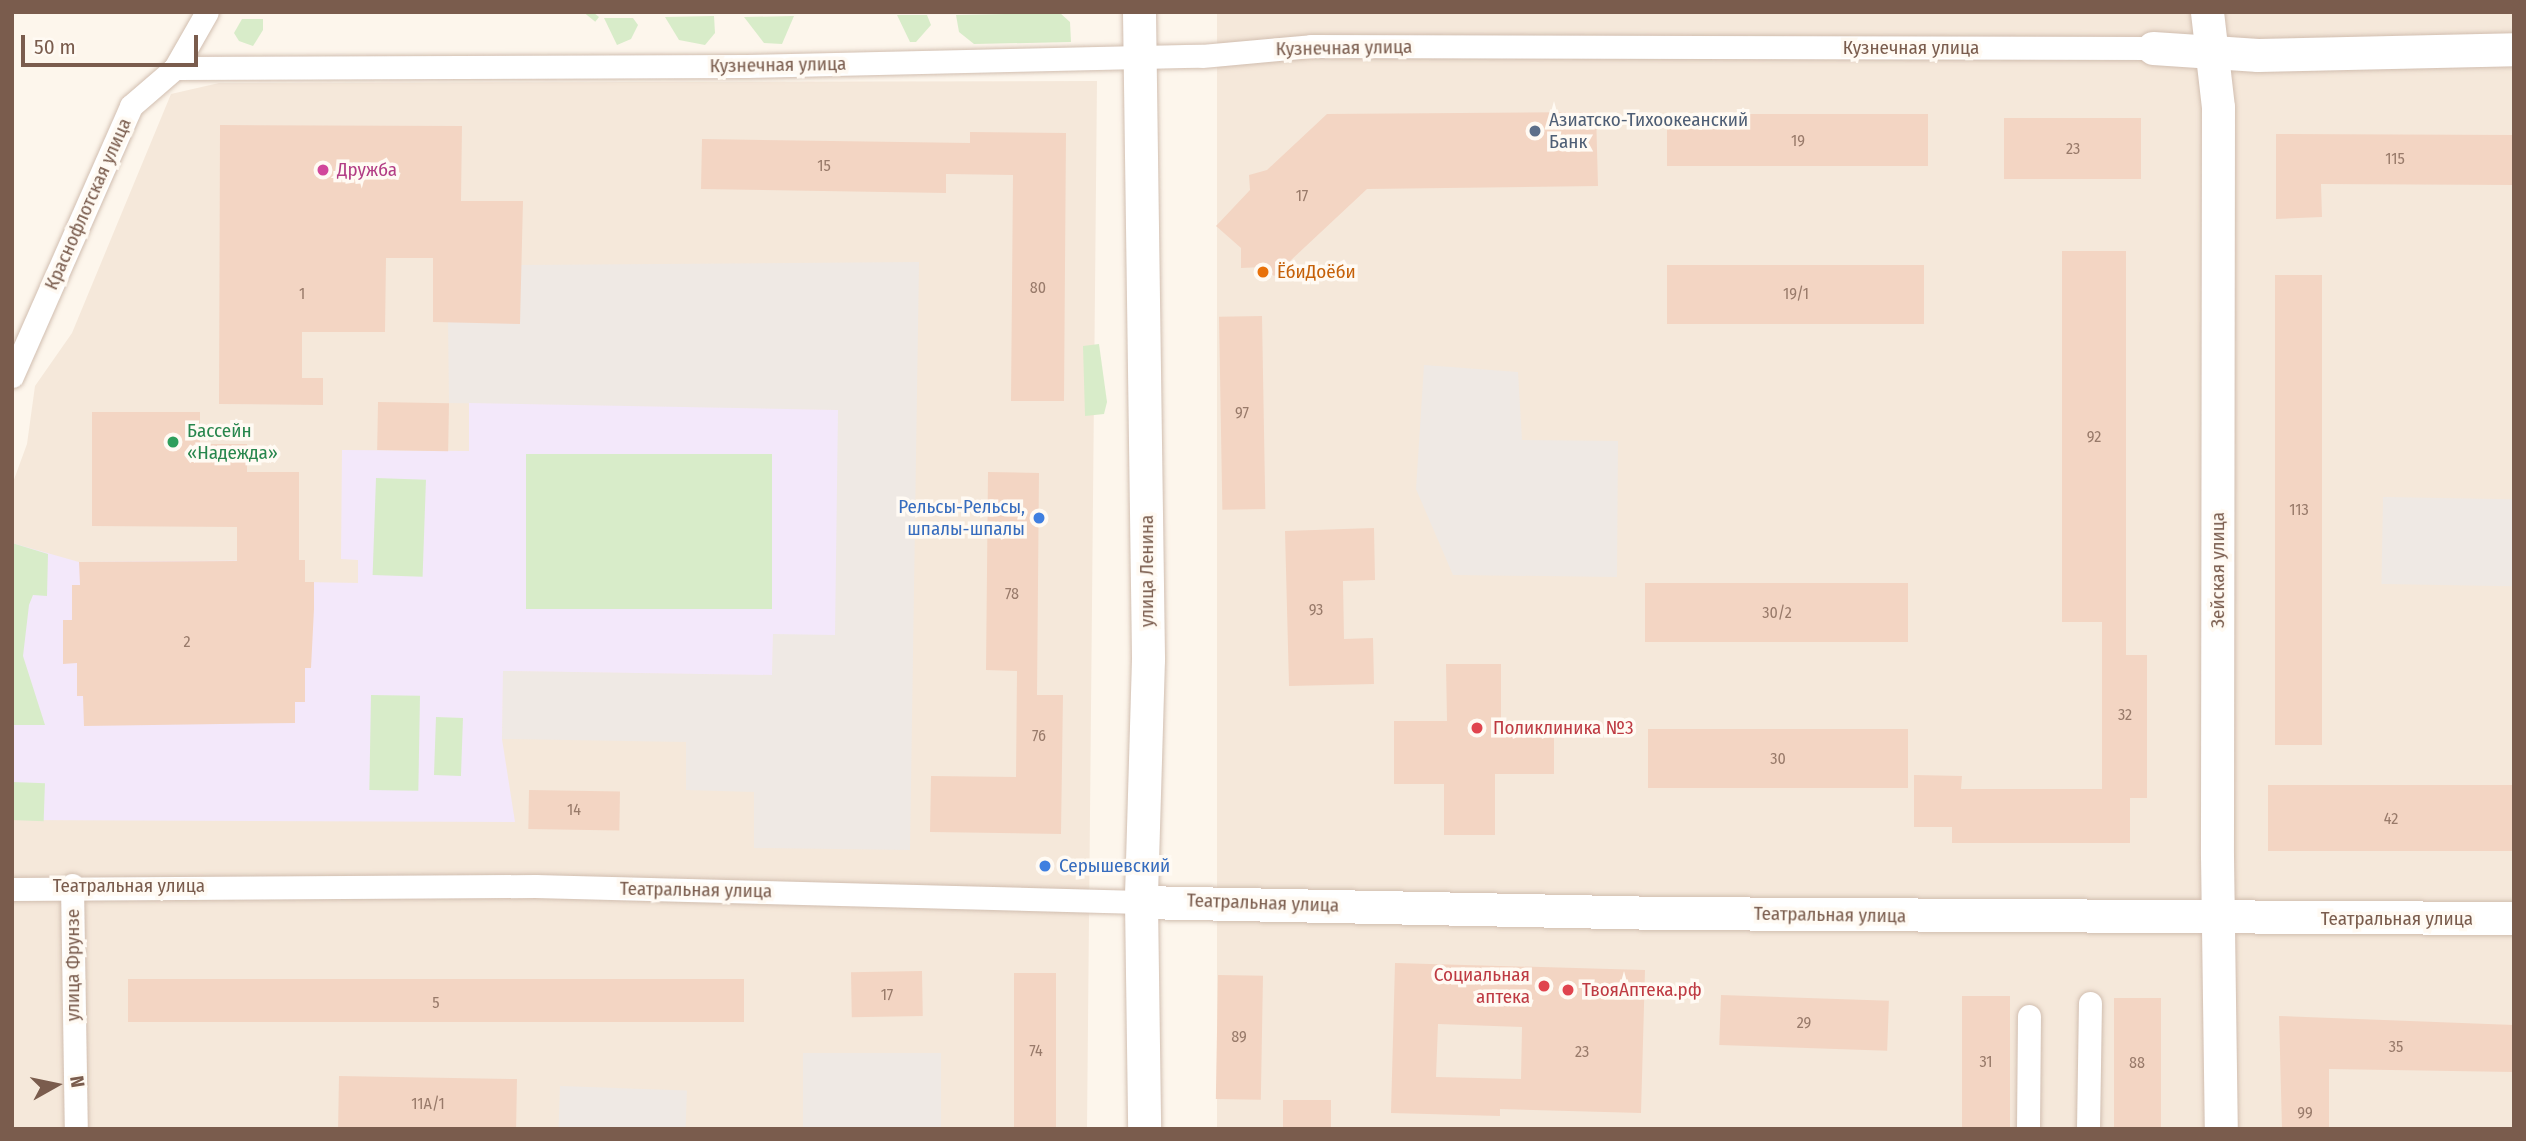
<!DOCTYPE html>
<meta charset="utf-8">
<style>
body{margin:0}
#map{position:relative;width:2526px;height:1141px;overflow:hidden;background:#fdf6ec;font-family:"Fira Sans Condensed",sans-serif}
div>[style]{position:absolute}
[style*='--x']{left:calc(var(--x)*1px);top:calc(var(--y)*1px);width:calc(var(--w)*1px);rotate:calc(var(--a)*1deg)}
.residential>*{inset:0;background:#f5e8da;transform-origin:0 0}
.industrial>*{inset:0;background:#efe9e4;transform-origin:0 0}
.education>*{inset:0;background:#f3e8fa}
.green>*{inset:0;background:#d8ecc9;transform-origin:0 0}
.building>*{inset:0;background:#f3d5c3;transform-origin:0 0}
.roads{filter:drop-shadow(0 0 2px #d1beb0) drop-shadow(0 0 2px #d1beb0)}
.street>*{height:23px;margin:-11.5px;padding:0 11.5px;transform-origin:11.5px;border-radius:11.5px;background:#fff}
.secondary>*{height:33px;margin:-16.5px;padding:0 16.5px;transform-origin:16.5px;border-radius:16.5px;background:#fff}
.dots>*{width:19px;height:19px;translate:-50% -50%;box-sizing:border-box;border:4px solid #fffaf3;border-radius:50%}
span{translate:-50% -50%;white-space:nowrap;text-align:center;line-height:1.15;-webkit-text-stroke:7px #fffaf3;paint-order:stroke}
.number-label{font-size:16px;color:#987a6a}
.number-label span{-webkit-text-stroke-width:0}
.street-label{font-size:19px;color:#7a5c4d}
.service-label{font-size:19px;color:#4e5e75}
.left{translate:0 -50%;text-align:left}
.hotel-label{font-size:19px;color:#b23c85}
.food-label{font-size:19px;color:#c56008}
.leisure-label{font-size:19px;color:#27864d}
.shop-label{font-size:19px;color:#366cbe}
.right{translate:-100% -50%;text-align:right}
.health-label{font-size:19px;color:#be3a42}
.frame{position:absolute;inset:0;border:14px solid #7a5c4d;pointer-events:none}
.north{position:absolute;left:21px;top:1050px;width:70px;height:70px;-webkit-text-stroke:5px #fffaf3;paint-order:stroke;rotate:81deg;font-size:19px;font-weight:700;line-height:28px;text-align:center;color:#7a5c4d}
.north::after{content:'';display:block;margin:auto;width:24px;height:32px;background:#7a5c4d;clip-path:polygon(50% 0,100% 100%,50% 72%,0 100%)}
.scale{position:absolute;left:21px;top:35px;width:177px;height:32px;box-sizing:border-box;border:4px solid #7a5c4d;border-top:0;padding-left:9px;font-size:21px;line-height:24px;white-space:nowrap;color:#7a5c4d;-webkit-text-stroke:5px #fffaf3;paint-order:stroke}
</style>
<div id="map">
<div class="residential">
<i style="left:1217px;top:12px;width:1297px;height:1117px"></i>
<i style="clip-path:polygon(1097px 81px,1087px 1129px,12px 1129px,12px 485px,27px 444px,35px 386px,72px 333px,171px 94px,219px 83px)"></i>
</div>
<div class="industrial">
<i style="clip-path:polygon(919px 262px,910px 850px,754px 848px,754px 792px,686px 790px,686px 742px,502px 739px,503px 671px,772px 675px,773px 634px,838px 410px,449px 403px,448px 322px,521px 265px)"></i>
<i style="clip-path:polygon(1424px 365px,1518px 372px,1522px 440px,1618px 441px,1617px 577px,1453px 575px,1416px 489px)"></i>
<i style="left:2383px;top:497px;width:131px;height:87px;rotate:1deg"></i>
<i style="left:803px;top:1053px;width:138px;height:76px"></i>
<i style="left:560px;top:1086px;width:127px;height:43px;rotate:2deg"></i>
</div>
<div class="education">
<i style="clip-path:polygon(469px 403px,838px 410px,835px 635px,773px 634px,772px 675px,503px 671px,502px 739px,515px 822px,12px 820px,12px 543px,79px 562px,305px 560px,305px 582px,358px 583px,358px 560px,341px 559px,342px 450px,469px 451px)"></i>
</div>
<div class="green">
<i style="clip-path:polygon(1060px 13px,1070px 22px,1071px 42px,974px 44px,959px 32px,956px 15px)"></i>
<i style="clip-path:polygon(897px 15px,927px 15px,931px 25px,916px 42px,910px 42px)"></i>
<i style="clip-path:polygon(714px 16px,715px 33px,705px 45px,679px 40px,665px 17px)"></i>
<i style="clip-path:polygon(794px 16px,782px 44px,764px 43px,744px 17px)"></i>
<i style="left:599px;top:17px;width:6px;height:329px;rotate:129deg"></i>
<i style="clip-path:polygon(604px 18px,633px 18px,638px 25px,631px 39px,617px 45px)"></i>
<i style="clip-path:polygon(242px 19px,263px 19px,263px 30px,253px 46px,239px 41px,234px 33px)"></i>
<i style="clip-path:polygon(1099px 344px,1107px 402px,1104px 414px,1085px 416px,1083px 346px)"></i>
<i style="left:526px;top:454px;width:246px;height:155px"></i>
<i style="left:376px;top:478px;width:50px;height:97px;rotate:2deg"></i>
<i style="clip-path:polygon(12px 543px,48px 554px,47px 596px,33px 595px,29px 605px,23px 656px,45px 725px,12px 725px)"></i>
<i style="left:371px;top:695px;width:49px;height:95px;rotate:1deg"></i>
<i style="left:436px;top:717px;width:27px;height:58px;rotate:2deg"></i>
<i style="left:12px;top:782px;width:33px;height:38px;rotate:2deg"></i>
</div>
<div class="building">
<i style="clip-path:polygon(1596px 112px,1598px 186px,1367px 189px,1274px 276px,1264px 267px,1241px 268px,1241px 248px,1216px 226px,1250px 190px,1249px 175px,1267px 170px,1327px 114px)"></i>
<i style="left:1667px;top:114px;width:261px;height:52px"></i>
<i style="left:2004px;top:118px;width:137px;height:61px"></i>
<i style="clip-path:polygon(220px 125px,462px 126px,461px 201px,523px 201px,520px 324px,433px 322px,433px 258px,386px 258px,385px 332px,302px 332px,302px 378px,323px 378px,323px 405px,219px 404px)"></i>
<i style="clip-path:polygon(970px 132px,1066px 133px,1064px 401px,1011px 401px,1013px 175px,946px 174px,946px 193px,701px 189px,702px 139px,970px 143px)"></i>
<i style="clip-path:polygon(2276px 134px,2514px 135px,2514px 185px,2321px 184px,2322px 217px,2276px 219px)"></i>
<i style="clip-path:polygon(2062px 251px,2126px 251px,2126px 655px,2147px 655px,2147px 798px,2130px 798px,2130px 843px,1952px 843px,1952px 827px,1914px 827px,1914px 775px,1962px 776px,1961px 789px,2102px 789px,2102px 622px,2062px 622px)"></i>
<i style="left:1667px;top:265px;width:257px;height:59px"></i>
<i style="left:2275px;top:275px;width:47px;height:470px"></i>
<i style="left:1262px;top:316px;width:193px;height:43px;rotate:89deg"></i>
<i style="left:378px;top:402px;width:71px;height:48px;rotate:1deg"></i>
<i style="clip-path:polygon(92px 412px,200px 412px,200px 444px,247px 444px,247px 472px,299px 472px,299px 560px,305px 560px,305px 582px,314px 582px,314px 609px,311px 668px,305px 668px,305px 702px,295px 702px,295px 723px,84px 726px,83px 696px,77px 696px,77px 663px,63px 664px,63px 620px,72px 620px,72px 585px,80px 585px,79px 562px,237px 561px,237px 527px,92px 526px)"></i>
<i style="clip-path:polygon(988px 472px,1039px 473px,1037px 695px,1063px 695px,1061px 834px,930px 832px,931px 776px,1016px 777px,1017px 671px,986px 670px)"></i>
<i style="clip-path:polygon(1374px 528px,1375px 580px,1343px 581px,1344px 639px,1373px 638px,1374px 684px,1289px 686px,1285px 531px)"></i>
<i style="left:1645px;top:583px;width:263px;height:59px"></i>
<i style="clip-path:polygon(1446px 664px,1501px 664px,1501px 721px,1554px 721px,1554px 774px,1495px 774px,1495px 835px,1444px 835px,1444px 784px,1394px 784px,1394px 721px,1447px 721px)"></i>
<i style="left:1908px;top:729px;width:59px;height:260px;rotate:90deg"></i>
<i style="left:2268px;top:785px;width:246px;height:66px"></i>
<i style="left:529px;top:790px;width:91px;height:39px;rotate:1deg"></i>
<i style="clip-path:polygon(evenodd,1395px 963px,1645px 970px,1641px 1113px,1500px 1109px,1500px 1116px,1391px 1113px,1395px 963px,1438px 1024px,1522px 1027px,1521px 1079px,1436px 1077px,1438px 1024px)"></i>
<i style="left:922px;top:971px;width:45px;height:71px;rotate:89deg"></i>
<i style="left:1014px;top:973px;width:42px;height:156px"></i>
<i style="left:1218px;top:975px;width:45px;height:124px;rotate:1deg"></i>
<i style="left:744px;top:979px;width:43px;height:616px;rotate:90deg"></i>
<i style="left:1721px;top:995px;width:168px;height:50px;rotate:2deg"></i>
<i style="left:1962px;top:996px;width:48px;height:133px"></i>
<i style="left:2114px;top:998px;width:47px;height:131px"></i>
<i style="clip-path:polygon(2279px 1016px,2514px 1025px,2514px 1072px,2329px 1069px,2329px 1129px,2282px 1129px)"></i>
<i style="left:339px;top:1076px;width:178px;height:53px;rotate:1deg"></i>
<i style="left:1283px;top:1100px;width:48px;height:29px"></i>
</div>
<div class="roads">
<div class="street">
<i style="--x:175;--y:68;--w:572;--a:-0.2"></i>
<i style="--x:747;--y:66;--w:455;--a:-1.3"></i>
<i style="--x:1202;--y:56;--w:109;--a:-5.2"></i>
<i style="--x:1311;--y:46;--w:842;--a:0.14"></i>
<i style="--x:12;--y:376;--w:295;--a:-66.2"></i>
<i style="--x:131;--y:106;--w:58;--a:-40.8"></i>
<i style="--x:175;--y:68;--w:64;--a:-60.3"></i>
<i style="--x:72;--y:885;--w:244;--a:89.1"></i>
<i style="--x:12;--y:889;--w:523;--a:-0.33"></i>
<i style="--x:535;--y:886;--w:606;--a:1.51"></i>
<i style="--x:2028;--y:1129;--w:113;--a:-89.5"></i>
<i style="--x:2088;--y:1129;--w:126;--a:-89.1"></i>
</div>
<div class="secondary">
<i style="--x:1139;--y:12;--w:647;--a:89.2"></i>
<i style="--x:1148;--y:659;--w:243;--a:91.7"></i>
<i style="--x:1141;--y:902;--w:227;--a:89.2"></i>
<i style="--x:2207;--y:12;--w:96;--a:83.4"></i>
<i style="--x:2218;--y:107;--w:749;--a:90.08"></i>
<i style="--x:2217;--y:856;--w:273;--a:89.2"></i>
<i style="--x:2153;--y:48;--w:105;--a:3.8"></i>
<i style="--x:2258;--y:55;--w:256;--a:-1.3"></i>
<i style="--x:1141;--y:902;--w:522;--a:1.21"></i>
<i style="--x:1663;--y:913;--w:851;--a:0.34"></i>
</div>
</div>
<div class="dots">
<i style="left:1535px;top:131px;background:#5c6f8a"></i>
<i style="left:323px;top:170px;background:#d1479c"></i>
<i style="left:1263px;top:272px;background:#e8710a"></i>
<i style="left:173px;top:442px;background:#2e9e5b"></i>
<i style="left:1039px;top:518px;background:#3f7fe0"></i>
<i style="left:1477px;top:728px;background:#e0444e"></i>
<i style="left:1045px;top:866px;background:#3f7fe0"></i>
<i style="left:1544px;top:986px;background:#e0444e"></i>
<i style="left:1568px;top:990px;background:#e0444e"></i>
</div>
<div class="number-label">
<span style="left:1798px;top:141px">19</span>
<span style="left:2073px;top:149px">23</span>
<span style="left:2395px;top:159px">115</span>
<span style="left:824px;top:166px">15</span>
<span style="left:1302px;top:196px">17</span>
<span style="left:1038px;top:288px">80</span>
<span style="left:302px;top:294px">1</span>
<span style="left:1796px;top:294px">19/1</span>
<span style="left:1242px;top:413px">97</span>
<span style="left:2094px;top:437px">92</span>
<span style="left:2299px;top:510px">113</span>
<span style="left:1012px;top:594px">78</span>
<span style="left:1316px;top:610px">93</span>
<span style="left:1777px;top:613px">30/2</span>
<span style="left:187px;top:642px">2</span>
<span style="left:2125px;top:715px">32</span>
<span style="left:1039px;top:736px">76</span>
<span style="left:1778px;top:759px">30</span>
<span style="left:574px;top:810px">14</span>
<span style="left:2391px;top:819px">42</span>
<span style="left:887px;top:995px">17</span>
<span style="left:436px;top:1003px">5</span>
<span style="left:1804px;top:1023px">29</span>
<span style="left:1239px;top:1037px">89</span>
<span style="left:2396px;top:1047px">35</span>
<span style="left:1036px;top:1051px">74</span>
<span style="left:1582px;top:1052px">23</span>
<span style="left:1986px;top:1062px">31</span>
<span style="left:2137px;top:1063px">88</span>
<span style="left:428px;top:1104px">11А/1</span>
<span style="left:2305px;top:1113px">99</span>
</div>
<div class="street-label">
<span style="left:1344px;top:48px;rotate:-1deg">Кузнечная улица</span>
<span style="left:1911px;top:48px">Кузнечная улица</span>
<span style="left:778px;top:65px;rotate:-1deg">Кузнечная улица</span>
<span style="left:88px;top:204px;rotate:-66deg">Краснофлотская улица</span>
<span style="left:2218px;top:570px;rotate:-90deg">Зейская улица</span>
<span style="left:1147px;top:571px;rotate:-90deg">улица Ленина</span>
<span style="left:129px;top:886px">Театральная улица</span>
<span style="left:696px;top:890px;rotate:1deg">Театральная улица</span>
<span style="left:1263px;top:903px;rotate:2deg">Театральная улица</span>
<span style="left:1830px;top:915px;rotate:1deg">Театральная улица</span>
<span style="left:2397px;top:919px">Театральная улица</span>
<span style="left:73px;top:965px;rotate:-90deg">улица Фрунзе</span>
</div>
<div class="service-label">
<span class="left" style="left:1549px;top:131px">Азиатско-Тихоокеанский<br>Банк</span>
</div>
<div class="hotel-label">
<span class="left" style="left:337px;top:170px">Дружба</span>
</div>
<div class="food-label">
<span class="left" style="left:1277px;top:272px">ЁбиДоёби</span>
</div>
<div class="leisure-label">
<span class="left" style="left:187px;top:442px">Бассейн<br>«Надежда»</span>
</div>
<div class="shop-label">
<span class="right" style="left:1025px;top:518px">Рельсы-Рельсы,<br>шпалы-шпалы</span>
<span class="left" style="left:1059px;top:866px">Серышевский</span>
</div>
<div class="health-label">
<span class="left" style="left:1493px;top:728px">Поликлиника №3</span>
<span class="right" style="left:1530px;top:986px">Социальная<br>аптека</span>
<span class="left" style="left:1582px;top:990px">ТвояАптека.рф</span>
</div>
<div class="frame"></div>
<div class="north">N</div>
<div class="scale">50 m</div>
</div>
